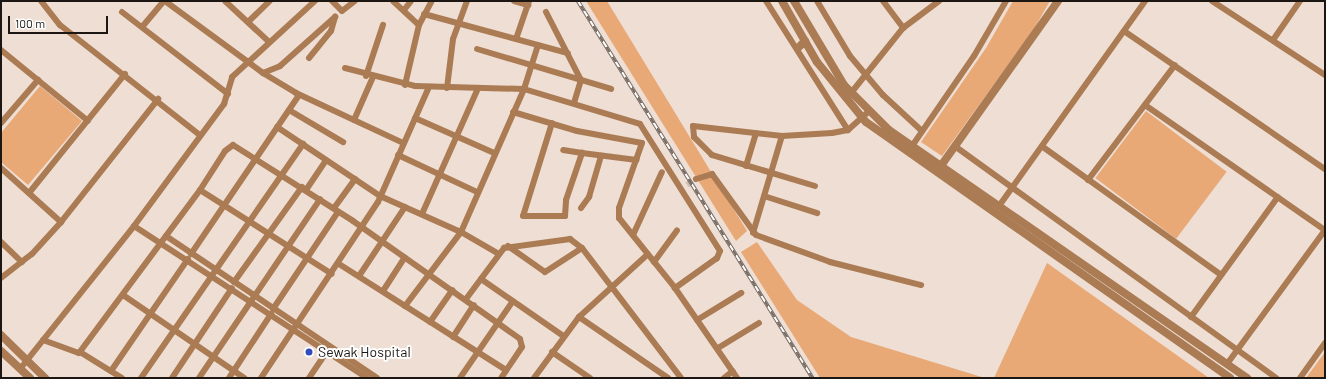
<!DOCTYPE html>
<style>
body{margin:0}
#map{position:relative;width:1326px;height:379px;overflow:hidden;background:#eeded3;font-family:Barlow,sans-serif}
div>[style]{position:absolute}
[style*='--x']{left:calc(var(--x)*1px);top:calc(var(--y)*1px);width:calc(var(--w)*1px);rotate:calc(var(--a)*1deg)}
.green>*{inset:0;background:#e8a977;transform-origin:0 0}
.minor-tunnel>*{height:6px;margin-top:-3px;transform-origin:0;background:repeating-linear-gradient(90deg,#cec0b6 0 6px,transparent 0 9px)}
.minor>*{height:6px;margin:-3px;padding:0 3px;transform-origin:3px;border-radius:3px;background:#ab7b54}
.tertiary>*{height:8px;margin:-4px;padding:0 4px;transform-origin:4px;border-radius:4px;background:#ab7b54}
.rail>*{height:3.5px;margin-top:-1.75px;transform-origin:0;background:repeating-linear-gradient(90deg,#fff 0 6px,#776d66 0 12px);box-sizing:border-box;border-block:1px solid #776d66}
.dots>*{width:11px;height:11px;translate:-50% -50%;box-sizing:border-box;border:2px solid #fff;border-radius:50%}
span{translate:-50% -50%;white-space:nowrap;text-align:center;line-height:1.15;-webkit-text-stroke:4px #fff;paint-order:stroke}
.poi-label{font-size:14px;color:#1c1713}
.left{translate:0 -50%;text-align:left}
.frame{position:absolute;inset:0;border:2px solid #1c1713;pointer-events:none}
.scale{position:absolute;left:8px;top:16px;width:100px;height:18px;box-sizing:border-box;border:2px solid #1c1713;border-top:0;padding-left:5px;font-size:12px;line-height:14px;white-space:nowrap;color:#1c1713;-webkit-text-stroke:3px #fff;paint-order:stroke}
</style>
<div id="map">
<div class="green">
<i style="clip-path:polygon(586px 1px,607px 1px,747px 231px,736px 241px)"></i>
<i style="clip-path:polygon(1013px 1px,1050px 1px,1032px 32px,942px 156px,921px 142px,986px 48px)"></i>
<i style="clip-path:polygon(40px 86px,82px 121px,28px 185px,1px 162px,1px 133px)"></i>
<i style="left:1146px;top:111px;width:101px;height:84px;rotate:37deg"></i>
<i style="clip-path:polygon(757px 242px,797px 300px,851px 337px,985px 378px,820px 378px,741px 252px)"></i>
<i style="clip-path:polygon(1047px 263px,1209px 378px,994px 378px)"></i>
<i style="clip-path:polygon(1325px 352px,1325px 378px,1306px 378px)"></i>
</div>
<div class="minor-tunnel">
<i style="--x:687;--y:185;--w:11;--a:-34"></i>
</div>
<div class="minor">
<i style="--x:41;--y:1;--w:31;--a:52"></i>
<i style="--x:60;--y:25;--w:178;--a:38.2"></i>
<i style="--x:165;--y:1;--w:122;--a:36.3"></i>
<i style="--x:263;--y:73;--w:18;--a:-22"></i>
<i style="--x:280;--y:66;--w:74;--a:-41.7"></i>
<i style="--x:225;--y:1;--w:59;--a:42.9"></i>
<i style="--x:332;--y:1;--w:14;--a:45"></i>
<i style="--x:342;--y:11;--w:16;--a:-38"></i>
<i style="--x:393;--y:1;--w:35;--a:43"></i>
<i style="--x:514;--y:1;--w:15;--a:16"></i>
<i style="--x:766;--y:1;--w:153;--a:57.6"></i>
<i style="--x:817;--y:1;--w:64;--a:59"></i>
<i style="--x:850;--y:56;--w:51;--a:49.8"></i>
<i style="--x:883;--y:95;--w:53;--a:42.7"></i>
<i style="--x:883;--y:1;--w:34;--a:53"></i>
<i style="--x:903;--y:28;--w:45;--a:-36.9"></i>
<i style="--x:1212;--y:1;--w:135;--a:33.2"></i>
<i style="--x:404;--y:10;--w:11;--a:-52"></i>
<i style="--x:122;--y:12;--w:134;--a:37.7"></i>
<i style="--x:546;--y:12;--w:76;--a:62.8"></i>
<i style="--x:581;--y:80;--w:24;--a:107"></i>
<i style="--x:424;--y:14;--w:149;--a:15.2"></i>
<i style="--x:248;--y:22;--w:30;--a:-44"></i>
<i style="--x:142;--y:27;--w:34;--a:-50"></i>
<i style="--x:1124;--y:31;--w:244;--a:34.5"></i>
<i style="--x:516;--y:39;--w:40;--a:-71.1"></i>
<i style="--x:1273;--y:40;--w:47;--a:-55.3"></i>
<i style="--x:477;--y:49;--w:140;--a:16.6"></i>
<i style="--x:1;--y:50;--w:112;--a:39.2"></i>
<i style="--x:309;--y:58;--w:35;--a:-51"></i>
<i style="--x:331;--y:31;--w:15;--a:-74"></i>
<i style="--x:345;--y:68;--w:72;--a:14.4"></i>
<i style="--x:415;--y:86;--w:109;--a:1.6"></i>
<i style="--x:524;--y:89;--w:121;--a:16.8"></i>
<i style="--x:640;--y:124;--w:150;--a:57.8"></i>
<i style="--x:720;--y:251;--w:8;--a:113"></i>
<i style="--x:717;--y:258;--w:52;--a:144.5"></i>
<i style="--x:263;--y:73;--w:39;--a:31"></i>
<i style="--x:296;--y:93;--w:118;--a:25"></i>
<i style="--x:366;--y:76;--w:54;--a:-71.6"></i>
<i style="--x:405;--y:85;--w:62;--a:-76.9"></i>
<i style="--x:419;--y:25;--w:27;--a:-62"></i>
<i style="--x:447;--y:88;--w:49;--a:-83"></i>
<i style="--x:453;--y:39;--w:40;--a:-69.8"></i>
<i style="--x:851;--y:93;--w:83;--a:-51.3"></i>
<i style="--x:1145;--y:105;--w:219;--a:34.8"></i>
<i style="--x:289;--y:110;--w:63;--a:30.7"></i>
<i style="--x:513;--y:112;--w:67;--a:16.5"></i>
<i style="--x:577;--y:131;--w:66;--a:10.5"></i>
<i style="--x:642;--y:143;--w:69;--a:109.5"></i>
<i style="--x:619;--y:208;--w:10;--a:90"></i>
<i style="--x:619;--y:218;--w:90;--a:51.3"></i>
<i style="--x:675;--y:288;--w:109;--a:55.4"></i>
<i style="--x:415;--y:118;--w:86;--a:23.9"></i>
<i style="--x:354;--y:120;--w:47;--a:-66.2"></i>
<i style="--x:1;--y:123;--w:57;--a:-49.3"></i>
<i style="--x:552;--y:123;--w:97;--a:107.3"></i>
<i style="--x:523;--y:216;--w:42;--a:0"></i>
<i style="--x:565;--y:216;--w:16;--a:-86"></i>
<i style="--x:566;--y:200;--w:50;--a:-71.2"></i>
<i style="--x:582;--y:153;--w:19;--a:-171"></i>
<i style="--x:277;--y:127;--w:124;--a:33.8"></i>
<i style="--x:380;--y:196;--w:89;--a:24"></i>
<i style="--x:461;--y:232;--w:44;--a:30.1"></i>
<i style="--x:956;--y:147;--w:395;--a:35.8"></i>
<i style="--x:1043;--y:147;--w:219;--a:35.7"></i>
<i style="--x:910;--y:149;--w:113;--a:-55.5"></i>
<i style="--x:974;--y:56;--w:64;--a:-59.8"></i>
<i style="--x:582;--y:153;--w:55;--a:7.3"></i>
<i style="--x:398;--y:155;--w:87;--a:25.1"></i>
<i style="--x:746;--y:166;--w:34;--a:-73"></i>
<i style="--x:1;--y:168;--w:81;--a:42"></i>
<i style="--x:696;--y:179;--w:17;--a:-17"></i>
<i style="--x:712;--y:174;--w:75;--a:54.2"></i>
<i style="--x:756;--y:235;--w:79;--a:20"></i>
<i style="--x:830;--y:262;--w:94;--a:14.2"></i>
<i style="--x:1088;--y:180;--w:144;--a:-52.9"></i>
<i style="--x:815;--y:186;--w:108;--a:-163.2"></i>
<i style="--x:712;--y:155;--w:25;--a:-135"></i>
<i style="--x:694;--y:137;--w:11;--a:-95"></i>
<i style="--x:693;--y:126;--w:90;--a:6.4"></i>
<i style="--x:782;--y:136;--w:50;--a:-3.4"></i>
<i style="--x:832;--y:133;--w:16;--a:-11"></i>
<i style="--x:848;--y:130;--w:27;--a:-42"></i>
<i style="--x:200;--y:190;--w:156;--a:32.5"></i>
<i style="--x:306;--y:190;--w:36;--a:-56"></i>
<i style="--x:29;--y:193;--w:153;--a:-51.1"></i>
<i style="--x:764;--y:196;--w:56;--a:17.8"></i>
<i style="--x:999;--y:206;--w:252;--a:-54.5"></i>
<i style="--x:334;--y:208;--w:36;--a:-54"></i>
<i style="--x:581;--y:208;--w:14;--a:-54"></i>
<i style="--x:589;--y:197;--w:43;--a:-73.7"></i>
<i style="--x:422;--y:214;--w:138;--a:-66"></i>
<i style="--x:134;--y:226;--w:278;--a:33.1"></i>
<i style="--x:753;--y:233;--w:101;--a:-73.4"></i>
<i style="--x:633;--y:235;--w:69;--a:-65.3"></i>
<i style="--x:166;--y:236;--w:254;--a:33.9"></i>
<i style="--x:1;--y:242;--w:29;--a:44"></i>
<i style="--x:508;--y:246;--w:45;--a:35.1"></i>
<i style="--x:545;--y:272;--w:44;--a:-33"></i>
<i style="--x:191;--y:254;--w:192;--a:-55.8"></i>
<i style="--x:654;--y:262;--w:39;--a:-54"></i>
<i style="--x:339;--y:264;--w:198;--a:32.4"></i>
<i style="--x:359;--y:276;--w:83;--a:-56.3"></i>
<i style="--x:1;--y:278;--w:39;--a:-38"></i>
<i style="--x:32;--y:254;--w:43;--a:-47.8"></i>
<i style="--x:61;--y:222;--w:157;--a:-51.7"></i>
<i style="--x:481;--y:279;--w:98;--a:34.7"></i>
<i style="--x:234;--y:282;--w:117;--a:-54.4"></i>
<i style="--x:383;--y:291;--w:40;--a:-57.1"></i>
<i style="--x:123;--y:295;--w:147;--a:34.4"></i>
<i style="--x:466;--y:299;--w:64;--a:-53.3"></i>
<i style="--x:504;--y:248;--w:67;--a:-7.8"></i>
<i style="--x:570;--y:239;--w:15;--a:37"></i>
<i style="--x:582;--y:248;--w:163;--a:52.7"></i>
<i style="--x:405;--y:306;--w:93;--a:-52.9"></i>
<i style="--x:461;--y:232;--w:156;--a:-66.2"></i>
<i style="--x:524;--y:89;--w:46;--a:-72.3"></i>
<i style="--x:273;--y:309;--w:117;--a:-56.2"></i>
<i style="--x:579;--y:317;--w:108;--a:34.4"></i>
<i style="--x:1191;--y:317;--w:148;--a:-54.1"></i>
<i style="--x:697;--y:320;--w:52;--a:-31.5"></i>
<i style="--x:430;--y:322;--w:39;--a:-55"></i>
<i style="--x:453;--y:337;--w:38;--a:-57"></i>
<i style="--x:43;--y:340;--w:38;--a:20"></i>
<i style="--x:79;--y:353;--w:203;--a:-53.4"></i>
<i style="--x:200;--y:190;--w:46;--a:-57.3"></i>
<i style="--x:225;--y:151;--w:10;--a:-37"></i>
<i style="--x:233;--y:145;--w:142;--a:32.3"></i>
<i style="--x:353;--y:221;--w:204;--a:35.2"></i>
<i style="--x:520;--y:339;--w:8;--a:76"></i>
<i style="--x:522;--y:347;--w:37;--a:124"></i>
<i style="--x:718;--y:348;--w:48;--a:-31.4"></i>
<i style="--x:80;--y:352;--w:49;--a:31.8"></i>
<i style="--x:552;--y:352;--w:46;--a:34.4"></i>
<i style="--x:1227;--y:364;--w:166;--a:-53.8"></i>
<i style="--x:20;--y:369;--w:183;--a:-51.4"></i>
<i style="--x:134;--y:226;--w:152;--a:-53.6"></i>
<i style="--x:224;--y:104;--w:28;--a:-73"></i>
<i style="--x:232;--y:77;--w:113;--a:-42.5"></i>
<i style="--x:111;--y:371;--w:136;--a:-55.5"></i>
<i style="--x:141;--y:378;--w:285;--a:-55.3"></i>
<i style="--x:172;--y:378;--w:108;--a:-56.3"></i>
<i style="--x:199;--y:378;--w:216;--a:-55.9"></i>
<i style="--x:229;--y:378;--w:77;--a:-56.7"></i>
<i style="--x:261;--y:378;--w:211;--a:-56.4"></i>
<i style="--x:378;--y:202;--w:126;--a:-66.1"></i>
<i style="--x:309;--y:378;--w:32;--a:-56"></i>
<i style="--x:460;--y:378;--w:93;--a:-55.5"></i>
<i style="--x:534;--y:378;--w:76;--a:-53.6"></i>
<i style="--x:579;--y:317;--w:93;--a:-42.4"></i>
<i style="--x:724;--y:378;--w:11;--a:-38"></i>
<i style="--x:1300;--y:378;--w:43;--a:-54.5"></i>
</div>
<div class="tertiary">
<i style="--x:782;--y:1;--w:70;--a:60.2"></i>
<i style="--x:817;--y:62;--w:77;--a:50.8"></i>
<i style="--x:866;--y:122;--w:445;--a:35.1"></i>
<i style="--x:794;--y:1;--w:98;--a:59.2"></i>
<i style="--x:844;--y:85;--w:64;--a:45"></i>
<i style="--x:889;--y:130;--w:436;--a:34.7"></i>
<i style="--x:798;--y:48;--w:10;--a:-45"></i>
<i style="--x:938;--y:170;--w:207;--a:-54.6"></i>
<i style="--x:1;--y:335;--w:62;--a:44.3"></i>
<i style="--x:1;--y:351;--w:40;--a:43"></i>
</div>
<div class="rail">
<i style="--x:578;--y:1;--w:444;--a:58.1"></i>
</div>
<div class="dots">
<i style="left:309px;top:352px;background:#344bbd"></i>
</div>
<div class="poi-label">
<span class="left" style="left:318px;top:352px">Sewak Hospital</span>
</div>
<div class="frame"></div>
<div class="scale">100 m</div>
</div>
